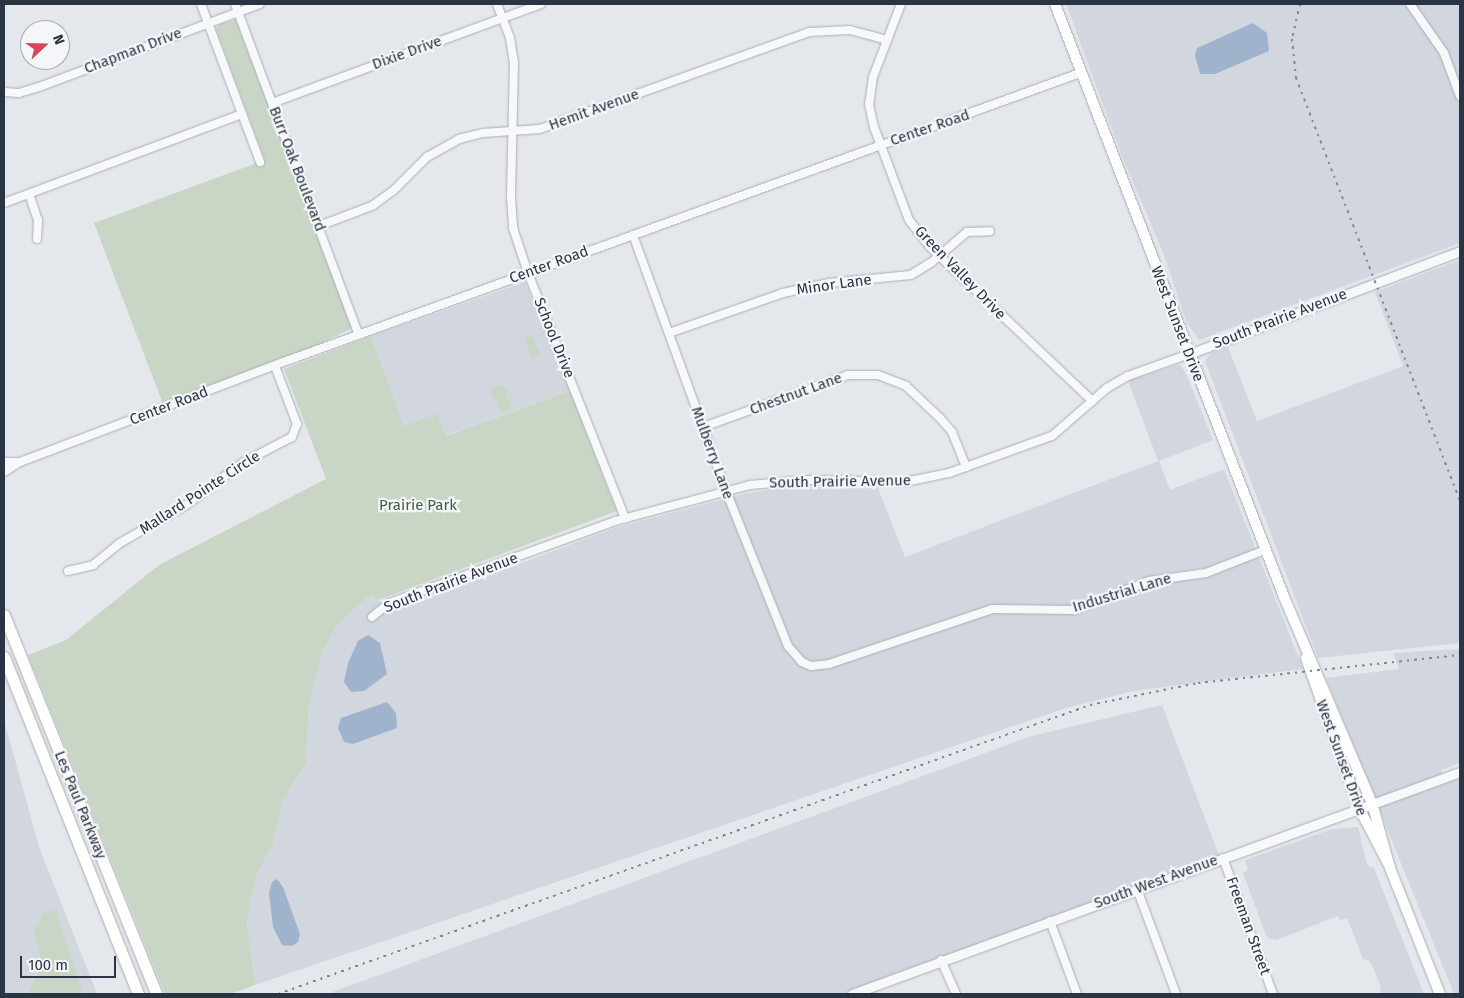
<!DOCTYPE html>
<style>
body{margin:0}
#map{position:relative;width:1464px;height:998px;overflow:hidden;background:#e4e7ec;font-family:"Fira Sans",sans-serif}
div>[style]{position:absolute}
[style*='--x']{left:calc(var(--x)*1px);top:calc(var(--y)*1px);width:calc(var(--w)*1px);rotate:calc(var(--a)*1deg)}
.built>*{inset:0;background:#d2d6de}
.green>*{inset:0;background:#c9d6c5}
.round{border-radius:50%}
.water>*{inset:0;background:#9fb4cc}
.roads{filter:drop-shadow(0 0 1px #a9aeb7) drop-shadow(0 0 1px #a9aeb7)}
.minor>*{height:8px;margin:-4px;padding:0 4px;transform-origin:4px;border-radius:4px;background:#f7f8fa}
.tertiary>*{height:9px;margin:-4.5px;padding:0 4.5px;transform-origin:4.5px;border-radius:4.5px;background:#f7f8fa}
.secondary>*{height:10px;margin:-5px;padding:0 5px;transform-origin:5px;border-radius:5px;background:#fff}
.primary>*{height:11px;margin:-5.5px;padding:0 5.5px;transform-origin:5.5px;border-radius:5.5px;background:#fff}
.rail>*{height:2px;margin-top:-1px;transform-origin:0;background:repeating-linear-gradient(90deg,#7d8696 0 2.5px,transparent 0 7.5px)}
span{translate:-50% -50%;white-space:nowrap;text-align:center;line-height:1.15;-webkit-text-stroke:4.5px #f4f6f9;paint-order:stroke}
.street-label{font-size:15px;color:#2b3445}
.park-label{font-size:15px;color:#3f6138}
.frame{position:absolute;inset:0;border:5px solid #2b3445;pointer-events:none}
.north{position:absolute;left:20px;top:20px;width:50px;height:50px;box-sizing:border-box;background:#f4f6f9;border:1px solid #a4a8b1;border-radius:50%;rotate:69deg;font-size:14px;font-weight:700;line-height:20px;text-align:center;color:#2b3445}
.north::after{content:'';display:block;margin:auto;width:18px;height:22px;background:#d1495b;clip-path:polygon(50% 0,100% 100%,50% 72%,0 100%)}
.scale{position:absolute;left:20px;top:956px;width:96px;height:22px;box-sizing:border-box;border:2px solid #2b3445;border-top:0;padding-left:6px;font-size:15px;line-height:18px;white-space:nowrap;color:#2b3445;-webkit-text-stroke:4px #f4f6f9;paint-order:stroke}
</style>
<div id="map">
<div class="built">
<i style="clip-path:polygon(1066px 4px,1460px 4px,1460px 243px,1199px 340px,1187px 323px,1162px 250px,1122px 156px)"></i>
<i style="clip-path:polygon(1460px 260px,1460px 643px,1318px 658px,1205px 361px,1211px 353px,1228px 347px,1257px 421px,1403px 366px,1375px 292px)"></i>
<i style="clip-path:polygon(525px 282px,570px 391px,445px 436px,404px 426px,371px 336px)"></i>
<i style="clip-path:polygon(evenodd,1176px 365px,1180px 365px,1186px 373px,1213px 440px,1159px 461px,1170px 490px,1224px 469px,1303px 669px,1133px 691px,1063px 709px,255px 985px,247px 921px,251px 898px,258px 872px,273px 845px,282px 802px,306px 763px,309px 704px,323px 651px,338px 624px,371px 594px,392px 611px,618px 527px,743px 494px,786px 487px,878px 488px,905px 557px,1158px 461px,1128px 381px,1176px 365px,1207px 568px,1209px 572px,1157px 581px,1154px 575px,1207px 568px)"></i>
<i style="clip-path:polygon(1460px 649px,1460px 763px,1441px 770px,1446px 783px,1460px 778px,1460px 994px,1454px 994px,1326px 678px,1399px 669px,1393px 653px)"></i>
<i style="clip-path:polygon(1162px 705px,1220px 858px,850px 994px,327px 994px,1032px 736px)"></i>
<i style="clip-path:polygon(4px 720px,39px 847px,97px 994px,4px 994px)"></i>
<i style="clip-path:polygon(1358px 827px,1367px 865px,1374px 868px,1424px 994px,1379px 994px,1381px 987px,1370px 961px,1363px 959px,1347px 918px,1340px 920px,1338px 916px,1276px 940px,1267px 938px,1243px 873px,1248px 870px,1245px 860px,1332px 829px)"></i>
</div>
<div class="green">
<i style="clip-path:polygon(236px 20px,352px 328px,316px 346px,163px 404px,94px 223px,265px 160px,216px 29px,220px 24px)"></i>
<i style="clip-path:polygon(532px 335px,541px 355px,532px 359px,524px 338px)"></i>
<i style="clip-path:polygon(371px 336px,404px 426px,437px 414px,446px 436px,570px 391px,617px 511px,378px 600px,371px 594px,338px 624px,323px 651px,309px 704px,306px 763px,282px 802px,273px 845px,258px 872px,251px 898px,247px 921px,255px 985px,230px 994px,165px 994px,28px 655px,66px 640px,159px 565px,326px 479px,284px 369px)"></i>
<i class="round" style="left:491px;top:385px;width:16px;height:16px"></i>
<i class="round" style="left:497px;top:398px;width:14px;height:14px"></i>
<i style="clip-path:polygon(56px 910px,83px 994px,23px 994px,29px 992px,42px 967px,34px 931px,43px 914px)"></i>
</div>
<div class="water">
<i style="clip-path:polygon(1253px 23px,1267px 33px,1269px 51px,1215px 74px,1200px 74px,1195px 55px,1197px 48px)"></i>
<i style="clip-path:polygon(368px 635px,380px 643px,387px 674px,364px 691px,351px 692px,344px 682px,348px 663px,358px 641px)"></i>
<i style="clip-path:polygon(387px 702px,396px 713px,397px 728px,353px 744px,344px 742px,338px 728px,341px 718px)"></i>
<i style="clip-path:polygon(277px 879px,283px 887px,300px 934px,298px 942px,292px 946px,282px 945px,273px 927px,269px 893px,272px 882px)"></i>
</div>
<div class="roads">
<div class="minor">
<i style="--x:201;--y:4;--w:169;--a:69.5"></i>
<i style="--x:235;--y:4;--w:353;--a:69.5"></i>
<i style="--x:497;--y:4;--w:36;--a:69"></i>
<i style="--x:510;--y:38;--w:24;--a:81"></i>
<i style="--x:514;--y:62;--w:135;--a:91.3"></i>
<i style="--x:511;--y:197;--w:31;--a:86"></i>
<i style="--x:513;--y:228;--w:47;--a:71.6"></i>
<i style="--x:528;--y:273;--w:264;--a:68.4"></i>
<i style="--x:901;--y:4;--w:78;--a:111"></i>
<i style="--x:873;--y:77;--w:27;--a:98"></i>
<i style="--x:869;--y:104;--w:24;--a:78"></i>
<i style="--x:874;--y:127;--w:99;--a:69.4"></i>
<i style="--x:909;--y:220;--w:34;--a:52"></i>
<i style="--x:930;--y:247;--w:224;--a:43.5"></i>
<i style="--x:1410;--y:4;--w:60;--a:55.2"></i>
<i style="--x:1444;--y:53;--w:46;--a:69.6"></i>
<i style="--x:4;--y:92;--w:15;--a:4"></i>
<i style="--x:19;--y:93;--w:21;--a:-17"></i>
<i style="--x:39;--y:87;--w:236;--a:-20.6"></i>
<i style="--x:272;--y:103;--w:287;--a:-20.2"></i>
<i style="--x:29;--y:194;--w:28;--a:71"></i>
<i style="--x:38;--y:220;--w:19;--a:93"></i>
<i style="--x:4;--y:203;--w:254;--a:-20.5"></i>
<i style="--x:319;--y:226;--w:57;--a:-20.7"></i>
<i style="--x:372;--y:206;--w:27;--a:-36"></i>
<i style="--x:394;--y:190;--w:47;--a:-45"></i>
<i style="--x:427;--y:157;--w:37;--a:-29"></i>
<i style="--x:459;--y:139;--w:25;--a:-14"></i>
<i style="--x:483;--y:133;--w:57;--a:-4"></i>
<i style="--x:540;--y:129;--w:287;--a:-19.8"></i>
<i style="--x:810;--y:32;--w:40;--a:-2.9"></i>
<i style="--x:850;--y:30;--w:38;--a:15"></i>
<i style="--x:633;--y:235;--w:272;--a:70"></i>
<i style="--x:726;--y:491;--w:167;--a:68.2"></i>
<i style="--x:788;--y:646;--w:21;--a:49"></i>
<i style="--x:802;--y:662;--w:10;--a:24"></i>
<i style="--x:811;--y:666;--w:18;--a:-6"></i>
<i style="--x:829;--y:664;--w:172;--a:-18.6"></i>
<i style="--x:992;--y:609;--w:82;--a:0.7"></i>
<i style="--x:1074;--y:610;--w:80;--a:-21.1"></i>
<i style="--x:1149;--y:581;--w:58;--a:-8"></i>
<i style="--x:1206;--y:573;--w:63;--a:-21.3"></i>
<i style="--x:669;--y:333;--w:121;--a:-19.3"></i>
<i style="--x:783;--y:293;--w:47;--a:-12.3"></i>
<i style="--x:829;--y:283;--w:82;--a:-5.6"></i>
<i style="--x:911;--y:275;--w:25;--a:-32"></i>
<i style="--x:932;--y:262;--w:46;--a:-40.6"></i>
<i style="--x:967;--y:232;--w:23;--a:-2"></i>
<i style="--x:703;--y:427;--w:154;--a:-19.7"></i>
<i style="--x:848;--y:375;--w:30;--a:0"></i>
<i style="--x:878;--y:375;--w:30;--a:21"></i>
<i style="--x:906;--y:386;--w:47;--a:43.3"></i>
<i style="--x:940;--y:418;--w:18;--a:49"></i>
<i style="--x:952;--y:432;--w:38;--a:68"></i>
<i style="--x:4;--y:462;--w:16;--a:0"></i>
<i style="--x:4;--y:472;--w:19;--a:-32"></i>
<i style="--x:20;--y:462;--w:288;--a:-20.8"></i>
<i style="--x:289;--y:360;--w:841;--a:-19.94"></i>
<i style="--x:68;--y:571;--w:26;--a:-13"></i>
<i style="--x:93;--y:565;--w:35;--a:-39"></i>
<i style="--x:120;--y:543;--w:76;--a:-29.9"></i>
<i style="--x:186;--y:505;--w:72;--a:-36.6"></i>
<i style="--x:244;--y:462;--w:54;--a:-27.5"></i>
<i style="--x:292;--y:437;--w:14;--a:-69"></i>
<i style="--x:297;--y:424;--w:62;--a:-110.8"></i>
<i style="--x:372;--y:617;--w:22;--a:-39"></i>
<i style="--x:389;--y:603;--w:240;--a:-19.9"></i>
<i style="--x:615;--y:521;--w:140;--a:-14.9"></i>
<i style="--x:750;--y:485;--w:56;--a:-5.1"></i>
<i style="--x:806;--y:480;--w:99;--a:1.2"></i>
<i style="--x:905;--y:482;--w:45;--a:-11.6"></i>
<i style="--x:949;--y:473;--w:109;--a:-19.8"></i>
<i style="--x:1052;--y:436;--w:73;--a:-41.1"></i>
<i style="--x:1107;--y:388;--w:24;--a:-30"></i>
<i style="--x:1128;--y:376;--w:65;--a:-19.8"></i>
<i style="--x:1223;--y:858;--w:145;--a:69.8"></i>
<i style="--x:1137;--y:889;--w:112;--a:69.6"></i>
<i style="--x:1050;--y:921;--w:78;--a:69.7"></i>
<i style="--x:941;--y:960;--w:37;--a:66"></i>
</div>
<div class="tertiary">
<i style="--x:1189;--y:354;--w:290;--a:-20.8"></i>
<i style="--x:852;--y:994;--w:647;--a:-20.06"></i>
</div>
<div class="secondary">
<i style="--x:1055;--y:4;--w:636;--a:68.88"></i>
<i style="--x:1284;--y:597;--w:224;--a:66.9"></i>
<i style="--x:1372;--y:803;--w:67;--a:74.5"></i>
<i style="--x:1390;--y:868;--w:136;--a:68.4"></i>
<i style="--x:1306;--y:658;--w:159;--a:70.5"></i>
<i style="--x:1359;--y:808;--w:67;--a:62.3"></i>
</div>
<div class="primary">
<i style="--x:4;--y:615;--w:408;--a:68.1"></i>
<i style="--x:4;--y:657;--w:363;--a:68.3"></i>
</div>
</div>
<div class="rail">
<i style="--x:1300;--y:4;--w:36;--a:103"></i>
<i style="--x:1292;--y:39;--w:39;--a:84"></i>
<i style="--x:1296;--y:78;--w:453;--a:68.8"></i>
<i style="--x:278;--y:994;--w:862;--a:-19.59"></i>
<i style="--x:1090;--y:705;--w:110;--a:-11.5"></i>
<i style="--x:1198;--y:683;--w:263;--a:-6.1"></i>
</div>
<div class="street-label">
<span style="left:133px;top:51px;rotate:-21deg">Chapman Drive</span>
<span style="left:407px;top:53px;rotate:-20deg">Dixie Drive</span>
<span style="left:594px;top:110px;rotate:-20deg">Hemit Avenue</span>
<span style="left:930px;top:128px;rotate:-19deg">Center Road</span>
<span style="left:297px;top:169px;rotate:69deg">Burr Oak Boulevard</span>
<span style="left:549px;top:265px;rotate:-20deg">Center Road</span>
<span style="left:960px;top:273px;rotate:46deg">Green Valley Drive</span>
<span style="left:834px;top:285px;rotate:-8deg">Minor Lane</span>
<span style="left:1280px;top:319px;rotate:-21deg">South Prairie Avenue</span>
<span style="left:1177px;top:324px;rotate:69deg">West Sunset Drive</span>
<span style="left:554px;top:338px;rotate:68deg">School Drive</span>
<span style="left:796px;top:394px;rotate:-20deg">Chestnut Lane</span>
<span style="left:169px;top:406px;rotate:-21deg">Center Road</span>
<span style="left:712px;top:453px;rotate:70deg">Mulberry Lane</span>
<span style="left:840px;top:482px;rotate:-1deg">South Prairie Avenue</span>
<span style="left:200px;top:493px;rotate:-33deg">Mallard Pointe Circle</span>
<span style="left:451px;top:583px;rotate:-21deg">South Prairie Avenue</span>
<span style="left:1122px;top:593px;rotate:-17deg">Industrial Lane</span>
<span style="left:1341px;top:758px;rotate:70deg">West Sunset Drive</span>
<span style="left:80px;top:805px;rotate:68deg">Les Paul Parkway</span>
<span style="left:1156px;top:882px;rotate:-20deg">South West Avenue</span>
<span style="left:1248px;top:926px;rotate:70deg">Freeman Street</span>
</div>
<div class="park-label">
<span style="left:418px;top:506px">Prairie Park</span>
</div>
<div class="frame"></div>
<div class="north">N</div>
<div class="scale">100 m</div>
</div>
